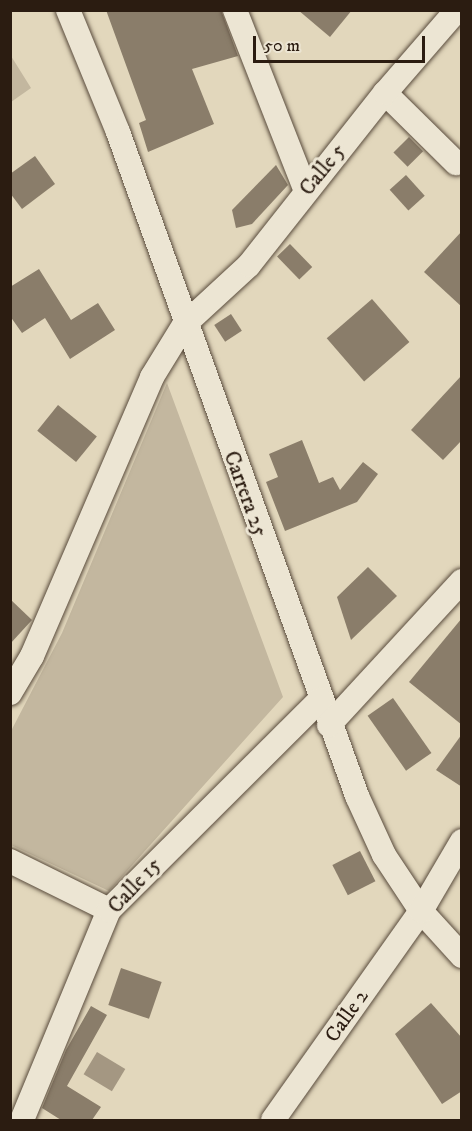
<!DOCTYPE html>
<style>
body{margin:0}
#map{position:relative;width:472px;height:1131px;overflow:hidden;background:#e2d7bc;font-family:"IM FELL DW Pica",serif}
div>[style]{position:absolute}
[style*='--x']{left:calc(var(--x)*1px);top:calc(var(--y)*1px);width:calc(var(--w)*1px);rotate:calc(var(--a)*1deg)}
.green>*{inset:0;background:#c3b79f}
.water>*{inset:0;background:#a49782;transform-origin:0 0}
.building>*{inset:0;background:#8a7d6a;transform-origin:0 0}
.roads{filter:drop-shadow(0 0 2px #594b3c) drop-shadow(0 0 2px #594b3c)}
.minor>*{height:24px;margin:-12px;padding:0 12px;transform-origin:12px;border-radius:12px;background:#ece5d3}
span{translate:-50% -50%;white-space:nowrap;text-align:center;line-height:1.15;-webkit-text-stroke:6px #ece5d3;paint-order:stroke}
.street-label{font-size:21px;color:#2b1c11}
.frame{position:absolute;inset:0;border:12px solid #2b1c11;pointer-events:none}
.scale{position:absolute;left:253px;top:36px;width:172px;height:27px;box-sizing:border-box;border:3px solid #2b1c11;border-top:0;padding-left:8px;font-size:18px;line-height:21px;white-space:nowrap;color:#2b1c11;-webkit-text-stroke:4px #ece5d3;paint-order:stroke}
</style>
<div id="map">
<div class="green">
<i style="clip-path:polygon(11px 56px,31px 88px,11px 102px,10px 102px)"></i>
<i style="clip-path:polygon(167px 383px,283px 697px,109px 891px,11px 845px,11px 731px,62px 633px)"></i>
</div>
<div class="water">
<i style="left:97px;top:1052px;width:33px;height:26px;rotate:31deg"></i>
</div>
<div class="building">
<i style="clip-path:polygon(106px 10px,221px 10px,238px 56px,192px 69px,214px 124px,148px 152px,139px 123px,146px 120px)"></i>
<i style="clip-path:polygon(298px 10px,352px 10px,330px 37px)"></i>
<i style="left:409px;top:137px;width:20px;height:22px;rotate:45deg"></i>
<i style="clip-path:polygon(35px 156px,55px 184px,22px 209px,10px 193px,10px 174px)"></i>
<i style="clip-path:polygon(276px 165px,288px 185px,252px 224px,236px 228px,232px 210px)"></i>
<i style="left:406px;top:175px;width:28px;height:22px;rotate:48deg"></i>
<i style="clip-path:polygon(462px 231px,462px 307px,424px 272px)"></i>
<i style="left:290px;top:244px;width:32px;height:18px;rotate:46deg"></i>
<i style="clip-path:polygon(39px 269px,71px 320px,98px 303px,115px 330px,70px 359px,45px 318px,22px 333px,10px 316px,10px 287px)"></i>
<i style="left:372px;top:299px;width:57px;height:60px;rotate:49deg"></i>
<i style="left:231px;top:314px;width:20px;height:20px;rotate:57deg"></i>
<i style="clip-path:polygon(462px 375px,462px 440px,443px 460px,411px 430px)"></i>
<i style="left:58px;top:405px;width:50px;height:33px;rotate:39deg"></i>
<i style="clip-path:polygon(302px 440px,319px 483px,333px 477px,340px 490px,363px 462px,378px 474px,357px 502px,285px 531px,266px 482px,278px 477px,269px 454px)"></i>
<i style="clip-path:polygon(368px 567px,397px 596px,351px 640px,337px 597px)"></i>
<i style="clip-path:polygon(10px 599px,32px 620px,10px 644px)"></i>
<i style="clip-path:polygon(462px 618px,462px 725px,409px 682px)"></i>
<i style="left:393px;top:698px;width:67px;height:31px;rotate:55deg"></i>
<i style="clip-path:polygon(462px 734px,462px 787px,436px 770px)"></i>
<i style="left:360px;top:851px;width:34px;height:31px;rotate:63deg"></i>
<i style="left:121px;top:968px;width:43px;height:39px;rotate:19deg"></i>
<i style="clip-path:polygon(431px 1003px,462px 1038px,462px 1091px,442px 1104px,395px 1034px)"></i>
<i style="clip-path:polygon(91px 1006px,107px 1015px,67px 1086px,101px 1107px,92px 1120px,61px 1120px,42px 1108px,66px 1050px)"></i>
</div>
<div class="roads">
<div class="minor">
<i style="--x:68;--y:10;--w:132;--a:67.7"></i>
<i style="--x:118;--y:132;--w:706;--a:70.2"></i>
<i style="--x:357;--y:796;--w:65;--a:65.4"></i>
<i style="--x:384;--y:855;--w:67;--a:56.5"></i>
<i style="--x:421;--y:911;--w:61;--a:47.7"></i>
<i style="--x:235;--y:10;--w:194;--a:68.6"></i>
<i style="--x:385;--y:93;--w:100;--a:44.6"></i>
<i style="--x:10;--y:693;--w:43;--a:-59.3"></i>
<i style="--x:32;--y:656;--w:304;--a:-66.7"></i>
<i style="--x:152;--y:377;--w:61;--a:-58.4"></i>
<i style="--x:184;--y:325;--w:88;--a:-42.7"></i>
<i style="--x:249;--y:265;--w:219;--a:-51.7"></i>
<i style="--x:385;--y:93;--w:110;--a:-49.1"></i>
<i style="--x:329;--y:725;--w:196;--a:-47.3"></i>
<i style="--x:10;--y:861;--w:110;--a:26.3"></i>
<i style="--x:22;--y:1120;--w:227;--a:-67.5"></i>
<i style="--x:109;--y:910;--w:298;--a:-44.9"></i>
<i style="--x:273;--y:1120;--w:256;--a:-54.7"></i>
<i style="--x:421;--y:911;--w:81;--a:-59.6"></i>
</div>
</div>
<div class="street-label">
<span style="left:323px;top:170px;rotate:-51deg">Calle 5</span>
<span style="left:245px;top:494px;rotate:70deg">Carrera 25</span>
<span style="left:135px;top:886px;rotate:-47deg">Calle 15</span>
<span style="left:347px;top:1016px;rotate:-55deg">Calle 2</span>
</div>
<div class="frame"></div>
<div class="scale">50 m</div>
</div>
